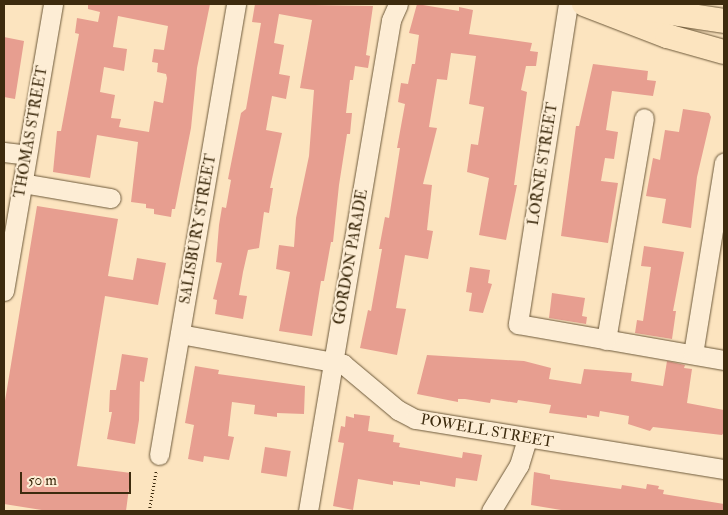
<!DOCTYPE html>
<style>
body{margin:0}
#map{position:relative;width:728px;height:515px;overflow:hidden;background:#fce4bf;font-family:"IM FELL Double Pica",serif}
div>[style]{position:absolute}
[style*='--x']{left:calc(var(--x)*1px);top:calc(var(--y)*1px);width:calc(var(--w)*1px);rotate:calc(var(--a)*1deg)}
.building>*{inset:0;background:#e79e90;transform-origin:0 0}
.path>*{height:2.5px;margin-top:-1.25px;transform-origin:0;background:repeating-linear-gradient(90deg,#3d2b0e 0 1px,transparent 0 3.5px)}
.roads{filter:drop-shadow(0 0 1px #6d593a) drop-shadow(0 0 1px #6d593a)}
.minor>*{height:19px;margin:-9.5px;padding:0 9.5px;transform-origin:9.5px;border-radius:9.5px;background:#fdedd5}
.major>*{height:24px;margin:-12px;padding:0 12px;transform-origin:12px;border-radius:12px;background:#fce4bf}
span{translate:-50% -50%;white-space:nowrap;text-align:center;line-height:1.15;-webkit-text-stroke:4px #fdedd5;paint-order:stroke}
.street-label{font-size:15px;color:#3d2b0e}
.frame{position:absolute;inset:0;border:5px solid #3d2b0e;pointer-events:none}
.scale{position:absolute;left:20px;top:472px;width:111px;height:22px;box-sizing:border-box;border:2px solid #3d2b0e;border-top:0;padding-left:6px;font-size:15px;line-height:18px;white-space:nowrap;color:#3d2b0e;-webkit-text-stroke:4px #fdedd5;paint-order:stroke}
</style>
<div id="map">
<div class="building">
<i style="clip-path:polygon(evenodd,88px 4px,210px 4px,197px 68px,191px 128px,175px 209px,172px 209px,171px 217px,154px 214px,154px 209px,146px 208px,146px 204px,131px 202px,138px 142px,97px 135px,90px 178px,53px 172px,57px 131px,61px 131px,79px 34px,75px 33px,77px 18px,98px 22px,100px 12px,88px 9px,88px 4px,118px 16px,168px 26px,164px 50px,154px 49px,152px 62px,158px 63px,157px 72px,166px 74px,167px 78px,163px 103px,154px 101px,149px 132px,119px 127px,121px 119px,111px 118px,115px 95px,100px 92px,104px 67px,124px 71px,127px 49px,113px 47px,118px 16px)"></i>
<i style="clip-path:polygon(255px 4px,373px 6px,366px 55px,370px 56px,368px 68px,355px 66px,353px 80px,350px 80px,346px 113px,352px 113px,350px 134px,347px 134px,339px 185px,333px 242px,331px 242px,324px 281px,321px 281px,312px 336px,279px 331px,290px 272px,276px 269px,279px 245px,294px 247px,296px 218px,309px 156px,314px 90px,300px 88px,312px 20px,279px 14px,274px 43px,284px 45px,279px 74px,290px 76px,286px 99px,272px 96px,266px 130px,282px 133px,270px 188px,273px 188px,269px 213px,264px 212px,259px 248px,248px 250px,243px 272px,239px 295px,247px 296px,243px 319px,215px 314px,217px 300px,213px 299px,222px 263px,216px 262px,219px 225px,222px 207px,226px 208px,231px 180px,228px 179px,241px 113px,246px 109px,261px 23px,252px 22px)"></i>
<i style="clip-path:polygon(417px 4px,459px 11px,459px 7px,473px 10px,469px 34px,532px 43px,530px 51px,538px 52px,536px 66px,526px 66px,521px 90px,527px 92px,514px 185px,517px 185px,506px 240px,479px 235px,489px 178px,467px 172px,471px 144px,478px 145px,484px 107px,469px 104px,476px 56px,451px 53px,447px 80px,437px 79px,429px 127px,437px 128px,423px 184px,432px 185px,427px 230px,433px 231px,428px 259px,405px 255px,396px 308px,406px 309px,397px 355px,360px 348px,368px 310px,371px 311px,382px 249px,379px 249px,385px 217px,389px 218px,400px 148px,397px 148px,405px 104px,398px 102px,401px 83px,408px 84px,412px 64px,415px 64px,419px 35px,409px 33px)"></i>
<i style="clip-path:polygon(4px 37px,24px 41px,15px 99px,4px 97px)"></i>
<i style="clip-path:polygon(593px 64px,648px 71px,647px 80px,656px 81px,653px 96px,612px 91px,606px 130px,618px 132px,614px 159px,605px 158px,601px 181px,618px 183px,608px 243px,561px 236px,576px 126px,579px 126px)"></i>
<i style="clip-path:polygon(683px 109px,709px 113px,711px 117px,697px 177px,691px 228px,662px 223px,666px 199px,646px 196px,653px 158px,660px 160px,665px 130px,679px 132px)"></i>
<i style="clip-path:polygon(37px 206px,118px 219px,108px 276px,133px 280px,137px 258px,166px 263px,158px 305px,105px 296px,77px 466px,131px 473px,126px 511px,48px 511px,4px 504px,4px 407px)"></i>
<i style="clip-path:polygon(644px 246px,684px 252px,673px 311px,676px 311px,672px 339px,635px 333px,637px 320px,643px 321px,651px 267px,641px 266px)"></i>
<i style="clip-path:polygon(470px 267px,490px 270px,488px 283px,492px 284px,483px 313px,469px 311px,472px 293px,466px 292px)"></i>
<i style="clip-path:polygon(552px 293px,585px 298px,582px 316px,587px 317px,586px 324px,549px 318px)"></i>
<i style="clip-path:polygon(122px 354px,148px 358px,144px 382px,140px 381px,139px 420px,135px 444px,107px 439px,112px 412px,109px 412px,110px 390px,116px 390px)"></i>
<i style="clip-path:polygon(427px 355px,524px 361px,551px 368px,549px 379px,581px 384px,584px 369px,632px 373px,631px 381px,663px 386px,667px 361px,685px 365px,684px 368px,692px 369px,687px 403px,724px 410px,724px 432px,722px 435px,653px 427px,650px 431px,628px 424px,629px 416px,600px 411px,599px 417px,587px 415px,587px 418px,549px 413px,551px 405px,518px 400px,517px 403px,491px 399px,490px 403px,465px 399px,458px 399px,458px 402px,417px 394px)"></i>
<i style="clip-path:polygon(195px 366px,219px 370px,218px 374px,305px 386px,304px 414px,277px 413px,277px 417px,254px 414px,255px 405px,232px 402px,228px 436px,234px 437px,229px 460px,204px 456px,203px 462px,188px 459px,194px 425px,185px 423px)"></i>
<i style="clip-path:polygon(354px 414px,370px 416px,368px 431px,394px 435px,393px 442px,400px 443px,399px 447px,462px 458px,463px 452px,482px 455px,477px 481px,456px 478px,455px 487px,420px 481px,420px 485px,393px 481px,393px 485px,358px 479px,353px 510px,333px 506px,344px 443px,338px 442px,341px 426px,345px 427px,346px 416px,354px 418px)"></i>
<i style="left:265px;top:447px;width:26px;height:26px;rotate:9deg"></i>
<i style="clip-path:polygon(534px 472px,550px 475px,550px 479px,621px 489px,622px 485px,646px 489px,647px 484px,659px 486px,658px 489px,664px 490px,663px 494px,724px 504px,724px 511px,567px 511px,531px 505px)"></i>
</div>
<div class="path">
<i style="--x:149;--y:511;--w:41;--a:-80.1"></i>
</div>
<div class="roads">
<div class="minor">
<i style="--x:568;--y:4;--w:324;--a:98.9"></i>
<i style="--x:518;--y:324;--w:209;--a:9.9"></i>
<i style="--x:4;--y:152;--w:23;--a:7"></i>
<i style="--x:22;--y:183;--w:90;--a:9.6"></i>
<i style="--x:4;--y:291;--w:291;--a:-80.3"></i>
<i style="--x:180;--y:334;--w:166;--a:10.4"></i>
<i style="--x:343;--y:364;--w:72;--a:39.9"></i>
<i style="--x:398;--y:410;--w:19;--a:28"></i>
<i style="--x:415;--y:419;--w:313;--a:9.2"></i>
<i style="--x:606;--y:340;--w:225;--a:-80.3"></i>
<i style="--x:693;--y:354;--w:194;--a:-80.8"></i>
<i style="--x:159;--y:455;--w:458;--a:-80.3"></i>
<i style="--x:308;--y:511;--w:498;--a:-80.4"></i>
<i style="--x:391;--y:20;--w:17;--a:-66"></i>
<i style="--x:491;--y:511;--w:54;--a:-58.7"></i>
<i style="--x:519;--y:465;--w:28;--a:-73"></i>
</div>
<div class="major">
<i style="--x:584;--y:4;--w:89;--a:21.1"></i>
<i style="--x:667;--y:36;--w:59;--a:15.7"></i>
<i style="--x:612;--y:4;--w:113;--a:8.6"></i>
</div>
</div>
<div class="street-label">
<span style="left:31px;top:132px;rotate:-80deg">THOMAS STREET</span>
<span style="left:543px;top:164px;rotate:-81deg">LORNE STREET</span>
<span style="left:198px;top:229px;rotate:-80deg">SALISBURY STREET</span>
<span style="left:351px;top:257px;rotate:-80deg">GORDON PARADE</span>
<span style="left:487px;top:431px;rotate:10deg">POWELL STREET</span>
</div>
<div class="frame"></div>
<div class="scale">50 m</div>
</div>
